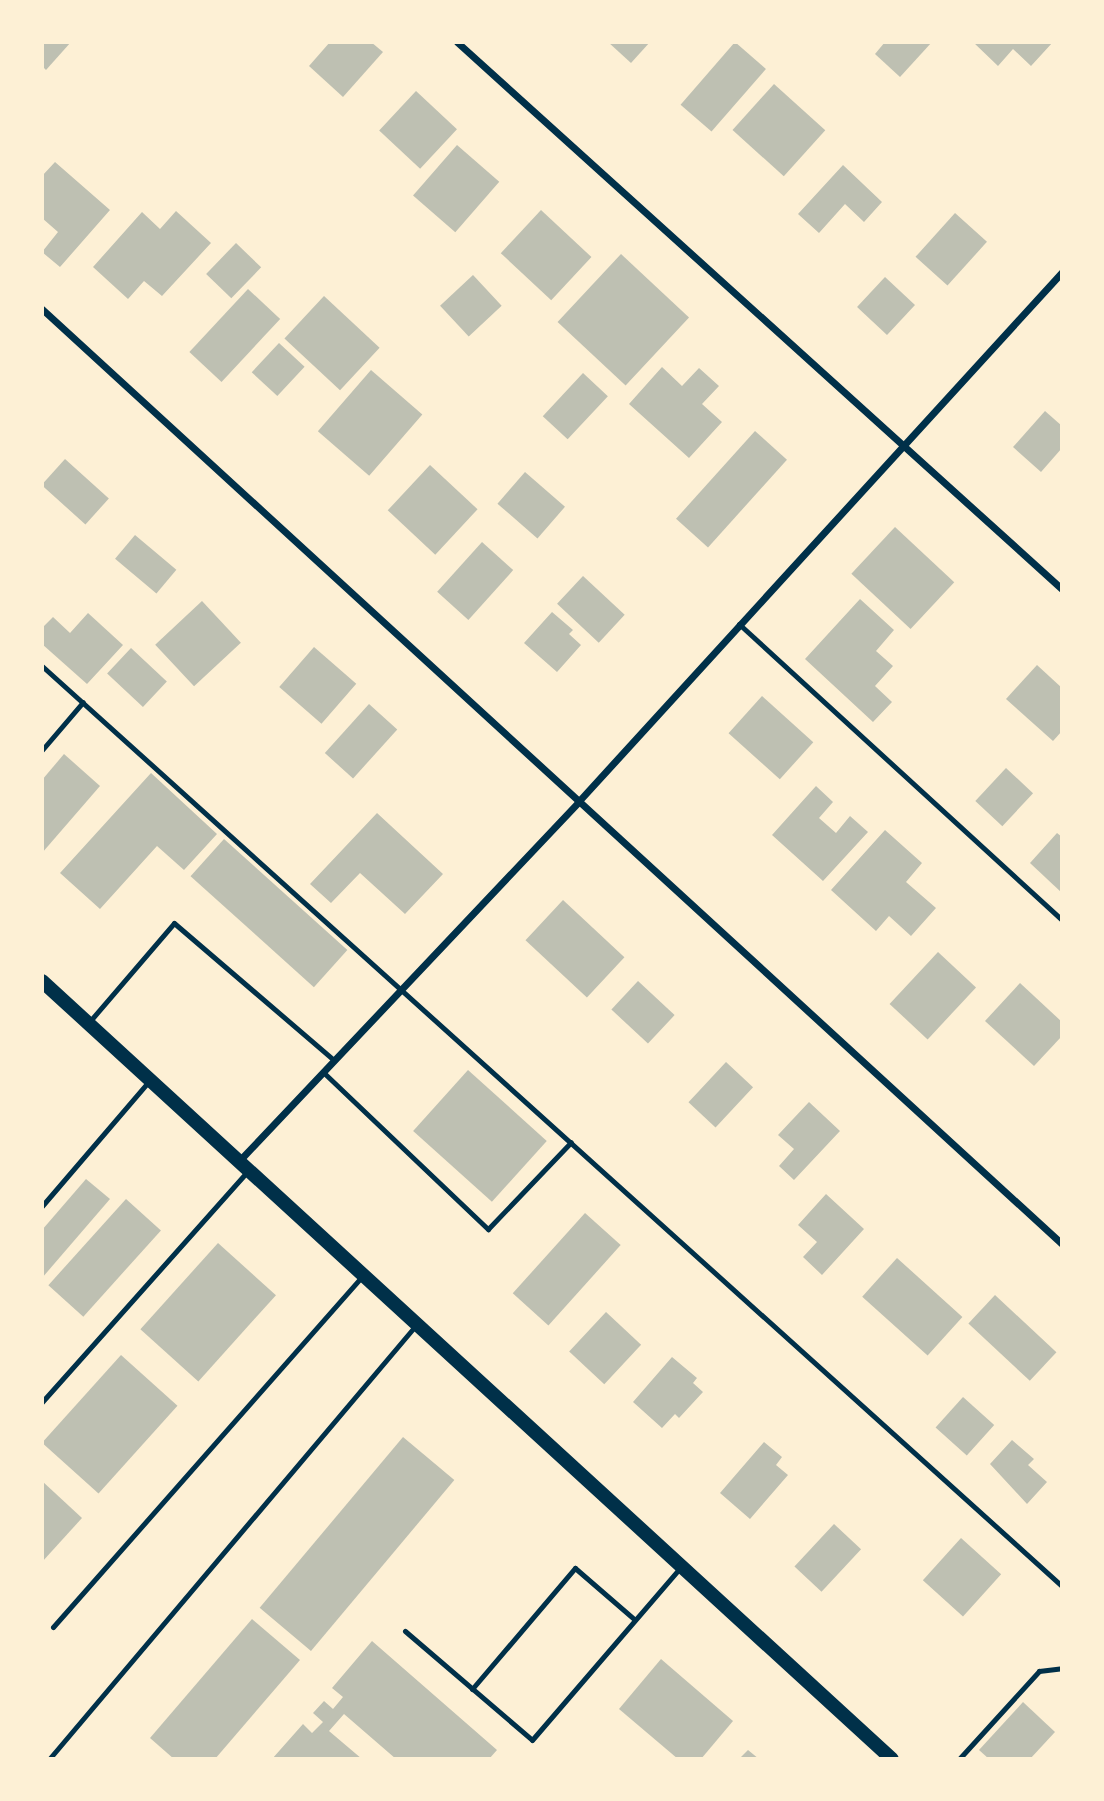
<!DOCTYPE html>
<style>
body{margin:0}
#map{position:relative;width:1104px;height:1801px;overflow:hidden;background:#fdf0d5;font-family:Rubik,sans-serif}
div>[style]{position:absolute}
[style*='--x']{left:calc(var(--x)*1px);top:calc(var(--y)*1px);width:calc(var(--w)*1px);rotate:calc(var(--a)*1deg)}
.building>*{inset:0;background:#bec0b2;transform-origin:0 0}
.service>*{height:5px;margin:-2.5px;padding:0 2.5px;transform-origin:2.5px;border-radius:2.5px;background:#003049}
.minor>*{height:7px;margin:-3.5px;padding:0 3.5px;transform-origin:3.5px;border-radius:3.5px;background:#003049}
.secondary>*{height:14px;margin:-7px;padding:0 7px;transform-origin:7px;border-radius:7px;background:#003049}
span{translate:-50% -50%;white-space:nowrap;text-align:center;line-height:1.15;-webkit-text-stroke:7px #fdf0d5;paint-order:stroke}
.frame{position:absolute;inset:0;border:44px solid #fdf0d5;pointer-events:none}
</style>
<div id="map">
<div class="building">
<i style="clip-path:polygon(42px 42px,71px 42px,46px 70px,42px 66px)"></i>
<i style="clip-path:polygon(330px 42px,371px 42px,383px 52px,343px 97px,309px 66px)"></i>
<i style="clip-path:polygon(608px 42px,650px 42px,631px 63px)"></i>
<i style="left:735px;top:42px;width:41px;height:83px;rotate:41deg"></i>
<i style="clip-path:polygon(885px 42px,932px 42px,900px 77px,875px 54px)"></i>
<i style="clip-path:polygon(973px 42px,1053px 42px,1031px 66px,1013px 49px,998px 66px)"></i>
<i style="left:774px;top:84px;width:69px;height:62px;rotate:42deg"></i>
<i style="left:416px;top:91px;width:56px;height:54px;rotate:43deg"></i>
<i style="left:457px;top:145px;width:56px;height:67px;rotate:41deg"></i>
<i style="clip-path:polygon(55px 162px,110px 210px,60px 267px,42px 252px,58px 232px,42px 218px,42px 176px)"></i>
<i style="clip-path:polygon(843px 165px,882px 202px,864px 222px,845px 204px,819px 233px,798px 214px)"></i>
<i style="left:541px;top:210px;width:69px;height:59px;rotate:43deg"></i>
<i style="clip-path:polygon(176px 211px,211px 243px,162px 296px,144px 281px,128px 299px,93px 267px,142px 212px,160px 229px)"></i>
<i style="left:955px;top:213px;width:43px;height:59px;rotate:42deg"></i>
<i style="left:236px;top:243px;width:35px;height:43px;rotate:44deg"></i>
<i style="left:621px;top:254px;width:93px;height:93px;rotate:43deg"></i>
<i style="left:473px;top:275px;width:42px;height:45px;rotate:47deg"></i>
<i style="left:885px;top:277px;width:41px;height:41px;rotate:43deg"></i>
<i style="left:248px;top:289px;width:44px;height:86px;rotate:43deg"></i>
<i style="left:324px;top:296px;width:76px;height:58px;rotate:43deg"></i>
<i style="left:279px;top:343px;width:35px;height:40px;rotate:43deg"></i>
<i style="clip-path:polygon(662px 367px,682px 386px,699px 368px,719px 386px,702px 404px,722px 422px,689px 458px,629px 404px)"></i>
<i style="left:371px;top:370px;width:68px;height:81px;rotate:41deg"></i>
<i style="left:583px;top:373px;width:34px;height:59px;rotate:43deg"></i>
<i style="clip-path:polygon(1045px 411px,1062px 426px,1062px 448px,1041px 472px,1013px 447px)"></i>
<i style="left:755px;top:431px;width:43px;height:118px;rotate:42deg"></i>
<i style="left:65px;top:459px;width:59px;height:35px;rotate:42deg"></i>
<i style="left:430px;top:465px;width:65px;height:62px;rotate:43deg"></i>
<i style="left:525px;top:472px;width:53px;height:42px;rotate:41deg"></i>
<i style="left:895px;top:527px;width:81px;height:64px;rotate:43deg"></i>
<i style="left:135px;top:535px;width:54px;height:31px;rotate:40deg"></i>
<i style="left:482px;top:542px;width:42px;height:67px;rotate:42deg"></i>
<i style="left:583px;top:576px;width:57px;height:38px;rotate:43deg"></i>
<i style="clip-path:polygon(860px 599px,894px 630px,876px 651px,893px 666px,875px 686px,892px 702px,873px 722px,805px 659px)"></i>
<i style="left:202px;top:601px;width:57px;height:64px;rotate:47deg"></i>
<i style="clip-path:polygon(552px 612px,573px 630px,569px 634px,581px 645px,557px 672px,524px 643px)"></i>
<i style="clip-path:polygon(88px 613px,123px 645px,87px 684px,42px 644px,42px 628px,53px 617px,70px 633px)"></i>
<i style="left:314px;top:647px;width:56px;height:53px;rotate:41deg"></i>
<i style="left:131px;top:648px;width:49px;height:35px;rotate:43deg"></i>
<i style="clip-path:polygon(1037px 665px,1062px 688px,1062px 731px,1053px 741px,1006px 699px)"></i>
<i style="left:762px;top:696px;width:69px;height:50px;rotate:42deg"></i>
<i style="left:369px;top:704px;width:38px;height:66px;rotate:42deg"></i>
<i style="clip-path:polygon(64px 754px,100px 786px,42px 853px,42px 780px)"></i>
<i style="left:1006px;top:768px;width:37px;height:45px;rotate:43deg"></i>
<i style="clip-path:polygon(151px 773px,217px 834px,184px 870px,157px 846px,100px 909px,60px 873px)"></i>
<i style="clip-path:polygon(816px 786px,833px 802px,819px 818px,836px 833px,850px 816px,868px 832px,823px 881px,772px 835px)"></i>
<i style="clip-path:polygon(377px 813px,443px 874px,405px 914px,360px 873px,331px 903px,310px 884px)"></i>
<i style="clip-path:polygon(885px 830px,922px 863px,906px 882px,936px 908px,911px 936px,889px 916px,876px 931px,831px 890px)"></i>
<i style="clip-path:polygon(1057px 833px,1062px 837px,1062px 893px,1030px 863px)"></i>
<i style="left:224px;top:839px;width:166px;height:50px;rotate:42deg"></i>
<i style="left:563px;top:900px;width:84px;height:55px;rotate:43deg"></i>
<i style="left:938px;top:952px;width:52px;height:71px;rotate:43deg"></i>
<i style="left:638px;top:981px;width:50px;height:39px;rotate:43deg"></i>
<i style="clip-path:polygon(1020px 983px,1062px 1022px,1062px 1036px,1034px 1066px,985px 1021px)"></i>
<i style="left:726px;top:1062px;width:37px;height:55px;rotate:43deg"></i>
<i style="left:468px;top:1070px;width:106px;height:82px;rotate:42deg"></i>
<i style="clip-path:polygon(809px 1102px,840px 1131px,794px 1180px,779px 1166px,794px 1149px,778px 1135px)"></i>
<i style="clip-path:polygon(86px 1179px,110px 1199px,42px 1278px,42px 1230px)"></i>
<i style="clip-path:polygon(826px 1194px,864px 1229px,822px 1275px,803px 1257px,817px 1242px,798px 1225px)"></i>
<i style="left:126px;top:1199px;width:47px;height:116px;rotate:42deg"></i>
<i style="left:585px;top:1213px;width:48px;height:108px;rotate:42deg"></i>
<i style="left:218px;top:1243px;width:78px;height:116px;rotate:42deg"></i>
<i style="left:897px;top:1258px;width:88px;height:52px;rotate:42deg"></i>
<i style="left:995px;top:1295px;width:84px;height:39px;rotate:43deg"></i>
<i style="left:606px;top:1312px;width:48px;height:54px;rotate:43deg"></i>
<i style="left:121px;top:1355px;width:76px;height:118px;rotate:42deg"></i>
<i style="clip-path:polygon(672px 1357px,697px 1378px,693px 1383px,703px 1392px,679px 1418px,675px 1414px,662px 1428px,633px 1402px)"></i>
<i style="left:963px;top:1397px;width:42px;height:41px;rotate:42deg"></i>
<i style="left:403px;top:1437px;width:67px;height:223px;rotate:40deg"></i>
<i style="clip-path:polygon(1012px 1440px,1034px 1459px,1028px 1465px,1047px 1482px,1027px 1504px,990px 1464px)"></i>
<i style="clip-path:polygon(764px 1442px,782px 1457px,776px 1465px,788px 1475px,750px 1519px,720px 1493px)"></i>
<i style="clip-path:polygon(42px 1481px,82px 1518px,42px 1562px)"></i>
<i style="left:834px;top:1524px;width:37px;height:58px;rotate:43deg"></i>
<i style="left:961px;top:1538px;width:54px;height:57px;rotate:42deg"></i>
<i style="clip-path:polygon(252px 1619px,300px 1660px,215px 1759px,174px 1759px,150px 1738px)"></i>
<i style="clip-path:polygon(372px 1641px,497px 1750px,489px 1759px,396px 1759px,344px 1714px,329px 1731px,362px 1759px,272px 1759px,303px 1724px,312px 1733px,323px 1722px,313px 1713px,324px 1701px,333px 1709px,343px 1697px,332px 1688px)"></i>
<i style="clip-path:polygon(661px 1659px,733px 1721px,701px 1759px,678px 1759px,619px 1709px)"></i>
<i style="clip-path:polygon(1023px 1702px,1055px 1732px,1030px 1759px,989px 1759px,979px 1750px)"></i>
<i style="clip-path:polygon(748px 1750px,759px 1759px,739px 1759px)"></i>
</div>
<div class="service">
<i style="--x:739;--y:624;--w:438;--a:42.5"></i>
<i style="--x:42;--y:666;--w:1374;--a:42.05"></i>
<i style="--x:42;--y:750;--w:63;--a:-49.5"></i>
<i style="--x:90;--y:1021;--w:129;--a:-49.4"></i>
<i style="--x:174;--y:923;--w:211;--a:40.6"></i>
<i style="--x:323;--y:1072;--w:228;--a:43.6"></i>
<i style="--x:488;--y:1229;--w:120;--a:-46.3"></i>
<i style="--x:42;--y:1206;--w:166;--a:-49.4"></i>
<i style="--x:42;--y:1402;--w:308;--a:-48.3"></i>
<i style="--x:53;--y:1627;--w:468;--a:-48.6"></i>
<i style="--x:405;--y:1631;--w:167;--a:40.6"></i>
<i style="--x:532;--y:1740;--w:228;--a:-49.3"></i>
<i style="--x:472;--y:1689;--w:159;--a:-49.6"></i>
<i style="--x:575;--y:1568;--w:79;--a:40.9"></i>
<i style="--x:50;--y:1758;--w:567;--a:-49.79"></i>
<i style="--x:959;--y:1759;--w:119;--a:-47.7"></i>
<i style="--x:1039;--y:1671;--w:23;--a:-7"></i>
</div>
<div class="minor">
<i style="--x:457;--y:42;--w:816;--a:42.12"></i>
<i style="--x:42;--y:309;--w:1384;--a:42.51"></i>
<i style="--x:238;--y:1162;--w:495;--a:-46.6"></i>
<i style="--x:578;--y:802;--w:718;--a:-47.6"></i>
</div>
<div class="secondary">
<i style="--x:42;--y:981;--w:1152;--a:42.47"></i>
</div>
<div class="frame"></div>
</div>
